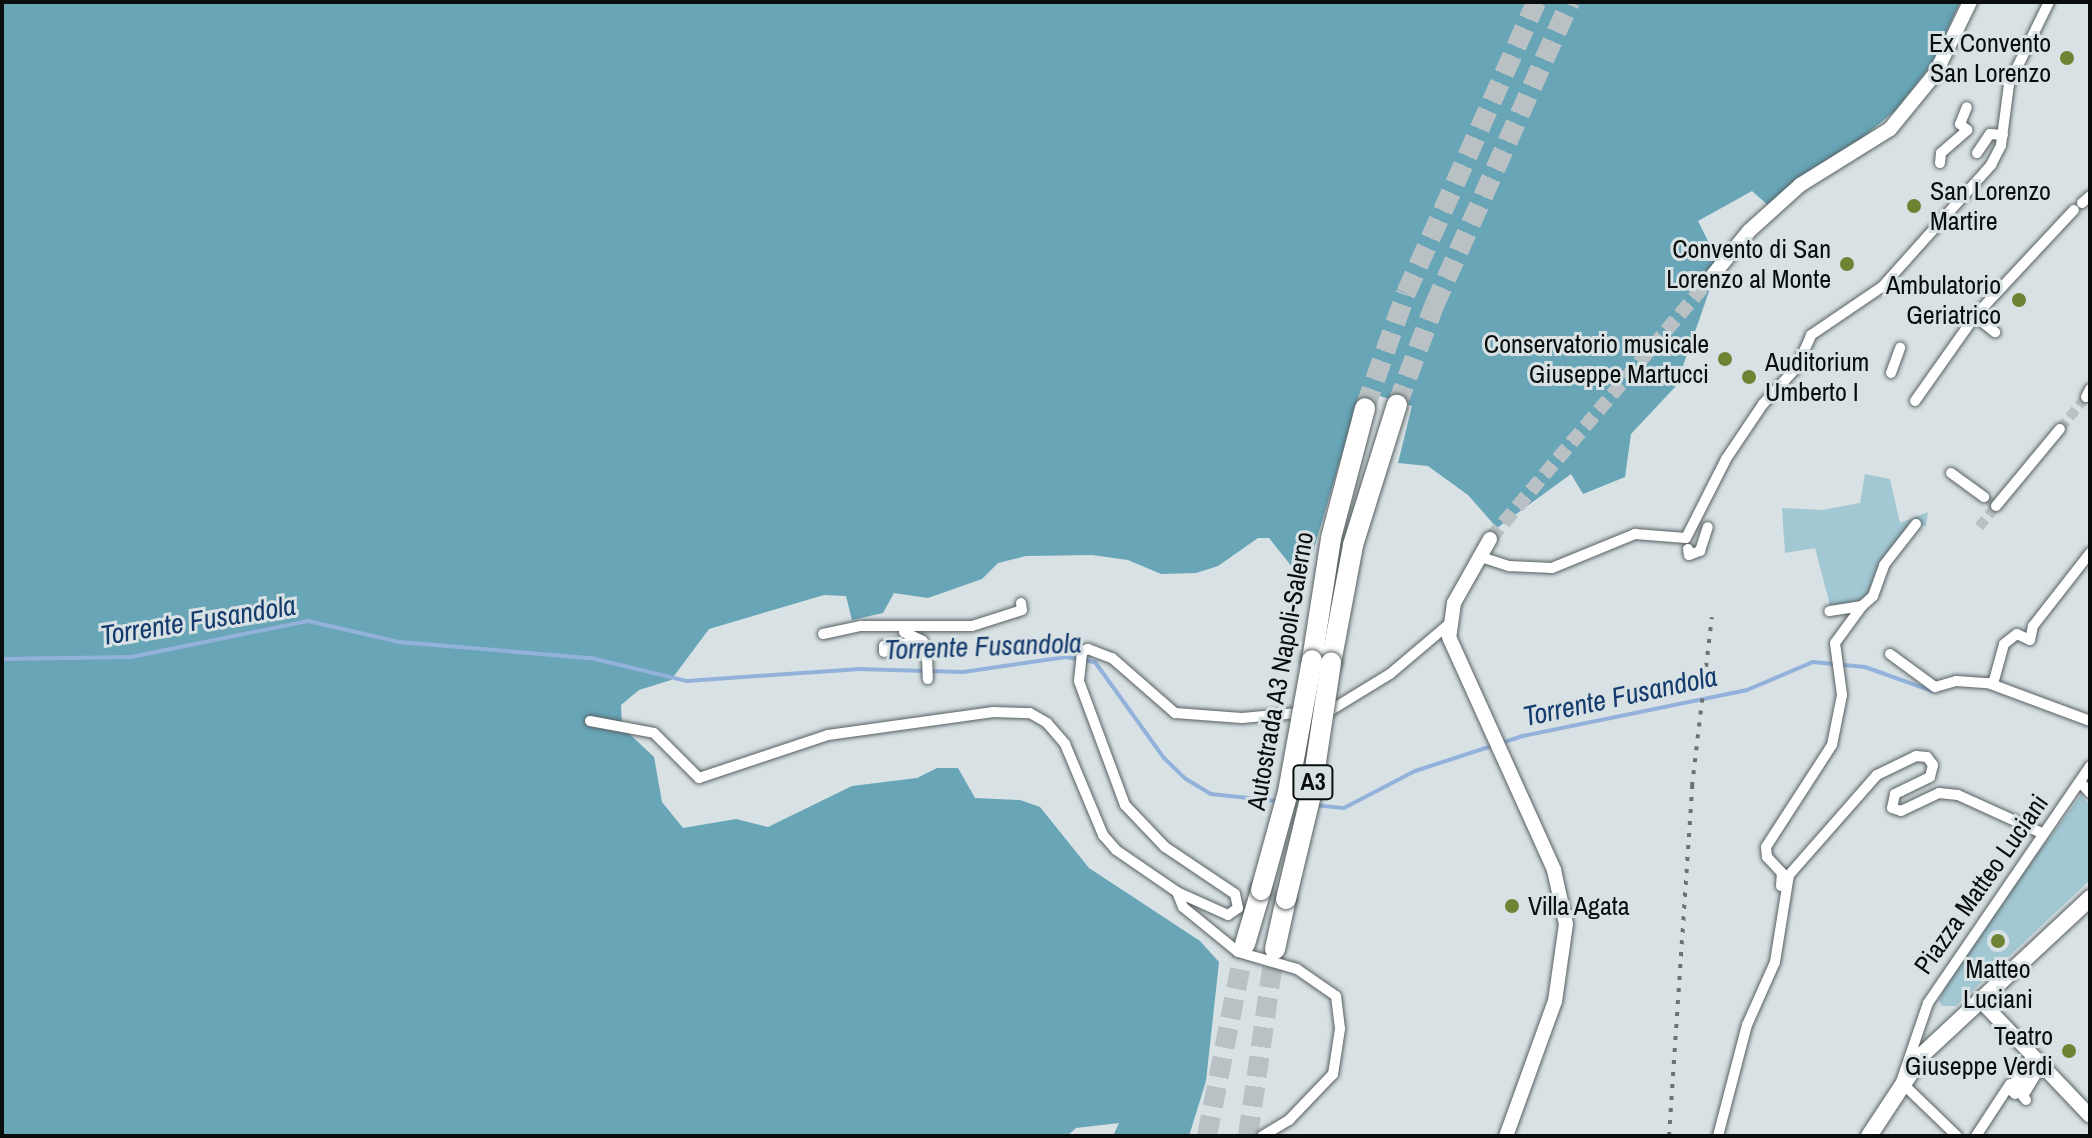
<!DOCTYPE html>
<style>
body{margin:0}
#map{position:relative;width:2092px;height:1138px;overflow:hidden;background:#d8e1e4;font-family:"Archivo Narrow",sans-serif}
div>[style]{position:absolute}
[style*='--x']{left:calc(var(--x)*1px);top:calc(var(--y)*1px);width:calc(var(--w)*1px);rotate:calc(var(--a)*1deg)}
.green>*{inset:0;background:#a2c8d3}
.forest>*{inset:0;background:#67a5b7}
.stream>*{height:4px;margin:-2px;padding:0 2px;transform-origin:2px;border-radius:2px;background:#93b2db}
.street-tunnel>*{height:10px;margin-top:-5px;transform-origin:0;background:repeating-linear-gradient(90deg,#b9c1c4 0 10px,transparent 0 15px)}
.secondary-tunnel>*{height:14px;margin-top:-7px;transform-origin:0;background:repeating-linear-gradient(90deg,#b9c1c4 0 14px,transparent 0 21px)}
.highway-tunnel>*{height:20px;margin-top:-10px;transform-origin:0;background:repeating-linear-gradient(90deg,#b9c1c4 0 20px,transparent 0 30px)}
.roads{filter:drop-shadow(0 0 2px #586062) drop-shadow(0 0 2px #586062)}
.street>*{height:10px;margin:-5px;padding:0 5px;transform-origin:5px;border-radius:5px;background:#fff}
.secondary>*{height:14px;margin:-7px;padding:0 7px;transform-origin:7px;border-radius:7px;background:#fff}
.primary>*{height:16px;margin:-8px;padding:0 8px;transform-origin:8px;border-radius:8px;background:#fff}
.highway>*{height:20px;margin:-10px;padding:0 10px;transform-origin:10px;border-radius:10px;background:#fff}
.rail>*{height:4px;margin-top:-2px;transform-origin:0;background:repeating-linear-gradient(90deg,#6c7274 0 4px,transparent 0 12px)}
.bridges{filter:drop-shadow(0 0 2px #586062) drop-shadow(0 0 2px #586062)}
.highway-bridge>*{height:20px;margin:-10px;padding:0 10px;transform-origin:10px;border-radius:10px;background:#fff}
.dots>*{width:22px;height:22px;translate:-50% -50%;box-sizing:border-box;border:4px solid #d8e1e4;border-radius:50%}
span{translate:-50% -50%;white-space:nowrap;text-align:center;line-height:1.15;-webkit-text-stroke:6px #d8e1e4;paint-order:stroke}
.shield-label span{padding:2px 6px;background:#d8e1e4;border:2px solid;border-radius:6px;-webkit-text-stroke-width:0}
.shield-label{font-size:24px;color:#0a0d0d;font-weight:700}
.poi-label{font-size:26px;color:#0a0d0d}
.right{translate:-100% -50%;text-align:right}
.left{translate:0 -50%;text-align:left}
.street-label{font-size:26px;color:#0a0d0d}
.water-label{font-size:28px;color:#143b6e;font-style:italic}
.frame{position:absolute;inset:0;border:4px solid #0a0d0d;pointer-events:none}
</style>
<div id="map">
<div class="green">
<i style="clip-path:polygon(1865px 474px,1890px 479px,1900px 523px,1928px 512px,1926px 526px,1911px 525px,1862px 603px,1830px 605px,1815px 548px,1785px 553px,1782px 508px,1822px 510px,1860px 503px)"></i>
<i style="clip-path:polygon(2081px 795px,2090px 805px,2090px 880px,1956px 1006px,1942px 1006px,1939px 1000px,1958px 962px)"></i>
</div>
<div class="forest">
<i style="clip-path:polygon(2px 2px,1960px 2px,1932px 64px,1896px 110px,1850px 148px,1770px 207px,1752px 191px,1698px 221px,1719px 263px,1676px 386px,1631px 434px,1625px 477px,1583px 494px,1571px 474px,1497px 528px,1468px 495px,1428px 466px,1398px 463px,1412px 406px,1361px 390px,1304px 582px,1269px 538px,1258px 538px,1218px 566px,1196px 573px,1161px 574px,1128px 560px,1092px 555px,1026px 556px,998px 563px,982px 579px,928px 598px,894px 593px,883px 613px,852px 620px,846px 596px,824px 595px,709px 629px,671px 680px,639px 690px,621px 705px,622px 727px,654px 757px,662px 802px,683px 828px,736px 819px,768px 827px,852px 786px,917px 778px,937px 768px,958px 768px,975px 798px,1020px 800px,1040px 807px,1089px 868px,1200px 941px,1219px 962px,1206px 1081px,1189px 1136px,1113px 1136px,1119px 1123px,1076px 1128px,1067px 1136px,2px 1136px)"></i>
</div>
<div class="stream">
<i style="--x:2;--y:659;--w:129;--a:-0.9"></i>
<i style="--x:131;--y:657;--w:181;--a:-11.5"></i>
<i style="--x:308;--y:621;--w:93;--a:13"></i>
<i style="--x:399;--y:642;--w:193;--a:4.8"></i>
<i style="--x:591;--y:658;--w:99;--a:13.5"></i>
<i style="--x:687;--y:681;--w:170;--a:-4"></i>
<i style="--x:857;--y:669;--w:106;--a:1.6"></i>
<i style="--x:963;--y:672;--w:104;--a:-8.3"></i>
<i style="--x:1066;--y:657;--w:29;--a:10"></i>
<i style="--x:1095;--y:662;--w:118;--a:54.3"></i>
<i style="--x:1164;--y:758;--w:30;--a:44"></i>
<i style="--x:1186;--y:779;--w:29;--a:31"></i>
<i style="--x:1211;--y:794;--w:66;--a:6.1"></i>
<i style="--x:1314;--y:805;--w:30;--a:6"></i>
<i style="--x:1344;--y:808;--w:80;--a:-27.5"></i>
<i style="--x:1415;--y:771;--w:114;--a:-18"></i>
<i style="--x:1523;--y:736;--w:229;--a:-11.6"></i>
<i style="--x:1747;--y:690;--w:72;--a:-23"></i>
<i style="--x:1813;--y:662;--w:52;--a:5.5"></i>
<i style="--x:1865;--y:667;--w:71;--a:19.7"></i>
</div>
<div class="street-tunnel">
<i style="--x:2060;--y:429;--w:41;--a:-50.9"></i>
<i style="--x:1979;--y:527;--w:27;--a:-51"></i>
<i style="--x:1996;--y:506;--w:15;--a:-143"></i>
</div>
<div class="secondary-tunnel">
<i style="--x:1490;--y:539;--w:346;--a:-49.8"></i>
</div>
<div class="highway-tunnel">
<i style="--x:1397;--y:405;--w:106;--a:-69.5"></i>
<i style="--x:1434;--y:306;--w:333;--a:-65.9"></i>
<i style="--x:1365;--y:408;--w:122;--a:-70.4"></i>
<i style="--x:1406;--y:293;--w:319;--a:-65.9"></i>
<i style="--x:1207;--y:1136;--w:196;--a:-78.8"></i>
<i style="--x:1248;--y:1136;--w:189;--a:-81.8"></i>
</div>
<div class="roads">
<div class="street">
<i style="--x:1977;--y:153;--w:23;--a:-56"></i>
<i style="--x:1990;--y:134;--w:13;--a:4"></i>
<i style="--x:1940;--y:163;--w:10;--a:-84"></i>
<i style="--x:1941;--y:153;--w:35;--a:-41"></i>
<i style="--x:1967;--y:130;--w:9;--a:-139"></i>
<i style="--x:1960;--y:124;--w:18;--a:-68"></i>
<i style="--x:2082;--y:203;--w:11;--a:-41"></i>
<i style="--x:1975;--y:316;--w:26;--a:39"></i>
<i style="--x:1891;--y:373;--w:27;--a:-70"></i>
<i style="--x:2086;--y:397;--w:9;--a:-63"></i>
<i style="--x:1915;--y:401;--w:104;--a:-54.8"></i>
<i style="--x:1975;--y:316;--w:145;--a:-47"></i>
<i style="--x:1951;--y:473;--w:41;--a:36"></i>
<i style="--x:1996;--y:506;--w:100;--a:-50.3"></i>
<i style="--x:1688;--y:549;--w:6;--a:81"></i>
<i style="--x:1689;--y:555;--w:12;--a:-20"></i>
<i style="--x:1700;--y:551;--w:25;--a:-72"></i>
<i style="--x:1478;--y:556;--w:33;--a:18"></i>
<i style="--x:1509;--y:566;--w:43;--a:2.7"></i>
<i style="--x:1552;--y:568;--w:90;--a:-22.3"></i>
<i style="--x:1635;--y:534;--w:51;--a:4.5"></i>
<i style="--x:1686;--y:538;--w:89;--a:-63.1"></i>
<i style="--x:1726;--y:459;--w:66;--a:-56.1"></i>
<i style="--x:1763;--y:404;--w:50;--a:-47.4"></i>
<i style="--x:1797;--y:367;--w:35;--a:-66"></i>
<i style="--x:1811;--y:335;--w:86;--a:-34.1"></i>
<i style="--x:1882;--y:287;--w:164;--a:-48.2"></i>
<i style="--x:1991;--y:165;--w:22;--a:-63"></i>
<i style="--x:2001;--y:145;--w:62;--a:-82.5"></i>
<i style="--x:2009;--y:84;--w:91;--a:-64"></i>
<i style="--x:1862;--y:606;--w:15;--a:-42"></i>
<i style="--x:1873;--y:596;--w:33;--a:-70"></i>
<i style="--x:1884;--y:565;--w:52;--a:-52"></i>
<i style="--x:823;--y:634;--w:40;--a:-12"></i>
<i style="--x:862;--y:626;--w:110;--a:0"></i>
<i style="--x:972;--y:626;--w:52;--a:-17.7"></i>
<i style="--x:1022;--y:610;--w:7;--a:-98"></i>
<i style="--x:884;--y:652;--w:6;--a:-90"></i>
<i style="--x:884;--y:646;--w:39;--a:-7"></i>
<i style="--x:923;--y:641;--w:21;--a:-155"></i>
<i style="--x:1890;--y:654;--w:56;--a:36.3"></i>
<i style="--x:1935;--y:687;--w:22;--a:-16"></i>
<i style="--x:1956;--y:681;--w:32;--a:4"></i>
<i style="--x:1988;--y:683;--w:109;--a:20.4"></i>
<i style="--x:927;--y:656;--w:23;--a:88"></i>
<i style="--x:1993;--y:684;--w:41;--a:-74.6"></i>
<i style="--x:2004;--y:644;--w:16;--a:-38"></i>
<i style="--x:2017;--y:634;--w:14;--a:25"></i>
<i style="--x:2030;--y:640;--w:14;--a:-78"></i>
<i style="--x:2033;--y:626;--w:93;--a:-52"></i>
<i style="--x:590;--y:721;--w:65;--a:10.6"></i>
<i style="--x:654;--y:733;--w:64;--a:45"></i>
<i style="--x:699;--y:778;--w:136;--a:-18.4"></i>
<i style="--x:828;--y:735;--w:167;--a:-7.9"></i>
<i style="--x:993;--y:712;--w:37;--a:2"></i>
<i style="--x:1030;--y:713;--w:20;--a:30"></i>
<i style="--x:1047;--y:723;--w:28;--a:49"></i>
<i style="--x:1065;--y:744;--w:99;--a:67.3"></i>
<i style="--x:1103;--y:835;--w:20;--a:49"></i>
<i style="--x:1116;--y:850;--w:74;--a:34.5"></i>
<i style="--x:1177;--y:892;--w:56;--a:24.3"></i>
<i style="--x:1228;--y:915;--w:12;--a:-35"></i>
<i style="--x:1238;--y:908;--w:14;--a:-102"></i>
<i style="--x:1235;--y:894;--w:84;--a:-146.1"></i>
<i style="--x:1165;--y:847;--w:58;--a:-133.6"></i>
<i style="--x:1125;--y:805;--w:132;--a:-110.4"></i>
<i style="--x:1079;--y:681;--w:29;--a:-84"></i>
<i style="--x:1082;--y:652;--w:7;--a:-27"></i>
<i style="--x:1088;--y:649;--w:26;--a:21"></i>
<i style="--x:1112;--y:658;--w:84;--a:41.1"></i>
<i style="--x:1175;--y:713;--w:67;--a:4.3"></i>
<i style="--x:1242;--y:718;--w:89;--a:-5.1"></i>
<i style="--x:1331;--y:710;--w:69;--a:-31.4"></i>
<i style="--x:1390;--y:674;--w:77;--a:-40.3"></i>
<i style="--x:2081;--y:783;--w:13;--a:48"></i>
<i style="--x:1781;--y:886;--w:13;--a:-86"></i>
<i style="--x:1782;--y:873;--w:22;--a:-133"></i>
<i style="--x:1767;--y:857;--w:10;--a:-96"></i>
<i style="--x:1766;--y:847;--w:121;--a:-57.1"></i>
<i style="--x:1832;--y:745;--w:51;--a:-78.7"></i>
<i style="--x:1842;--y:695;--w:52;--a:-97.7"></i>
<i style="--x:1835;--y:643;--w:46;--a:-53.9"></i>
<i style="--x:1862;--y:606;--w:33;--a:171"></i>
<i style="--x:1177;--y:892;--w:16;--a:68"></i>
<i style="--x:1183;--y:907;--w:71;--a:39.3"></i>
<i style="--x:1238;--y:952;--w:61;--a:16.1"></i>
<i style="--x:1297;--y:969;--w:47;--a:34.7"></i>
<i style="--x:1336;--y:996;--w:33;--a:83"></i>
<i style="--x:1340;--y:1029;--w:46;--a:98.8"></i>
<i style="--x:1333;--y:1074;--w:64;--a:133.7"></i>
<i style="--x:1289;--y:1120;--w:31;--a:149"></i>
<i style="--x:2026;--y:1100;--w:5;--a:-127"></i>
<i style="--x:2023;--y:1096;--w:27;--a:-59"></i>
<i style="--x:2037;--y:1073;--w:6;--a:-149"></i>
<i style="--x:2032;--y:1070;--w:29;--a:125"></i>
<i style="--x:2015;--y:1094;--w:7;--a:-135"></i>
<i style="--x:2010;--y:1089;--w:41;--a:-55.9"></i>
<i style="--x:1718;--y:1136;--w:115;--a:-75.4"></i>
<i style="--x:1747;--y:1025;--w:69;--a:-66"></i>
<i style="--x:1775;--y:962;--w:88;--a:-80.9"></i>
<i style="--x:1789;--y:875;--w:133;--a:-48.7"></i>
<i style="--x:1877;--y:775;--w:43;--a:-26"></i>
<i style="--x:1916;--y:756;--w:11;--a:5"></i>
<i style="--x:1927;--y:757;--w:10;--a:53"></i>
<i style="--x:1933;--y:765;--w:12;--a:104"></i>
<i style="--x:1930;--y:777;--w:39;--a:154"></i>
<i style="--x:1895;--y:794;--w:14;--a:102"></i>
<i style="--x:1892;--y:808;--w:9;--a:18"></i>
<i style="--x:1901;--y:811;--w:42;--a:-25.3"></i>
<i style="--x:1939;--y:793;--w:19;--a:6"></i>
<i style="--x:1958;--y:795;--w:94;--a:24.4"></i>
<i style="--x:1957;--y:1136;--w:78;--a:-136"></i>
<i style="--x:1901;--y:1082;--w:83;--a:-71.1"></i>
<i style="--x:1928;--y:1003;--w:287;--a:-55.6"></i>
<i style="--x:1976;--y:1136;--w:62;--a:-56.8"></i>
</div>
<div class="secondary">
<i style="--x:1713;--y:275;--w:57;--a:-50.7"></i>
<i style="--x:1749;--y:231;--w:69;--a:-42"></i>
<i style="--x:1800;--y:185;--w:106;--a:-31.9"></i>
<i style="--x:1890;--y:129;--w:71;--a:-50.7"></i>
<i style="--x:1935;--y:74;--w:80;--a:-64.1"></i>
<i style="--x:1490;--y:539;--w:73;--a:119.4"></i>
<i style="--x:1454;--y:603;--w:34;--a:98"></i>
<i style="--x:1449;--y:637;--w:256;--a:65.7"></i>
<i style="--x:1554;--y:870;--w:55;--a:77.5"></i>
<i style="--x:1566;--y:924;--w:78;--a:98.1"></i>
<i style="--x:1555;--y:1001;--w:144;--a:109.9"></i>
<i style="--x:1979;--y:999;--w:161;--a:46.5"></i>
</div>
<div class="primary">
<i style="--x:1869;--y:1136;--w:98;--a:-56.6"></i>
<i style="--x:1923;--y:1054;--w:229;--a:-43"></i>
</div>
<div class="highway">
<i style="--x:1312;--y:660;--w:123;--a:-81.1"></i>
<i style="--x:1331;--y:538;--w:134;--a:-75.3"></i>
<i style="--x:1331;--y:663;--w:120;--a:-79.4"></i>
<i style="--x:1353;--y:545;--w:147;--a:-72.6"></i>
<i style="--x:1245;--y:944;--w:56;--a:-73.5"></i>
<i style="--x:1275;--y:949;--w:51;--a:-77.6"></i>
</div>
</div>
<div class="rail">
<i style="--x:1669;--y:1136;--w:351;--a:-86.2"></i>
<i style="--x:1692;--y:786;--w:170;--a:-83.3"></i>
</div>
<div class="bridges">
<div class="highway-bridge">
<i style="--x:1261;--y:890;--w:102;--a:-74.6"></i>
<i style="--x:1288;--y:792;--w:134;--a:-79.7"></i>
<i style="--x:1286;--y:899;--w:107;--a:-76.5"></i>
<i style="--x:1311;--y:795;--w:134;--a:-81.4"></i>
</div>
</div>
<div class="dots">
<i style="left:2067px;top:58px;background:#6e8334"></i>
<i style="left:1914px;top:206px;background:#6e8334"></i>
<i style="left:1847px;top:264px;background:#6e8334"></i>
<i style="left:2019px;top:300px;background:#6e8334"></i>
<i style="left:1725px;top:359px;background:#6e8334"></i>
<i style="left:1749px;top:377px;background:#6e8334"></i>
<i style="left:1512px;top:906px;background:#6e8334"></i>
<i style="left:1998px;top:941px;background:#6e8334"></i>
<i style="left:2069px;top:1051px;background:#6e8334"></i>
</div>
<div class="shield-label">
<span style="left:1313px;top:782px">A3</span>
</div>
<div class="poi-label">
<span class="right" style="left:2051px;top:58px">Ex Convento<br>San Lorenzo</span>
<span class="left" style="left:1930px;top:206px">San Lorenzo<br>Martire</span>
<span class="right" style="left:1831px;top:264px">Convento di San<br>Lorenzo al Monte</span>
<span class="right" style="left:2001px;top:300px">Ambulatorio<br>Geriatrico</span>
<span class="right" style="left:1709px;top:359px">Conservatorio musicale<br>Giuseppe Martucci</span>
<span class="left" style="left:1765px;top:377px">Auditorium<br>Umberto I</span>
<span class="left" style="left:1528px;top:906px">Villa Agata</span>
<span style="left:1998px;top:984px">Matteo<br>Luciani</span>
<span class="right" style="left:2053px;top:1051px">Teatro<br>Giuseppe Verdi</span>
</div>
<div class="street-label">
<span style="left:1280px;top:671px;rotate:-80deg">Autostrada A3 Napoli-Salerno</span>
<span style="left:1981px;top:884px;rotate:-55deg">Piazza Matteo Luciani</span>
</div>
<div class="water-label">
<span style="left:198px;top:620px;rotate:-9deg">Torrente Fusandola</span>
<span style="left:983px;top:646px;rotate:-2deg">Torrente Fusandola</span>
<span style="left:1620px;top:696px;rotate:-12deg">Torrente Fusandola</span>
</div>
<div class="frame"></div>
</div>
